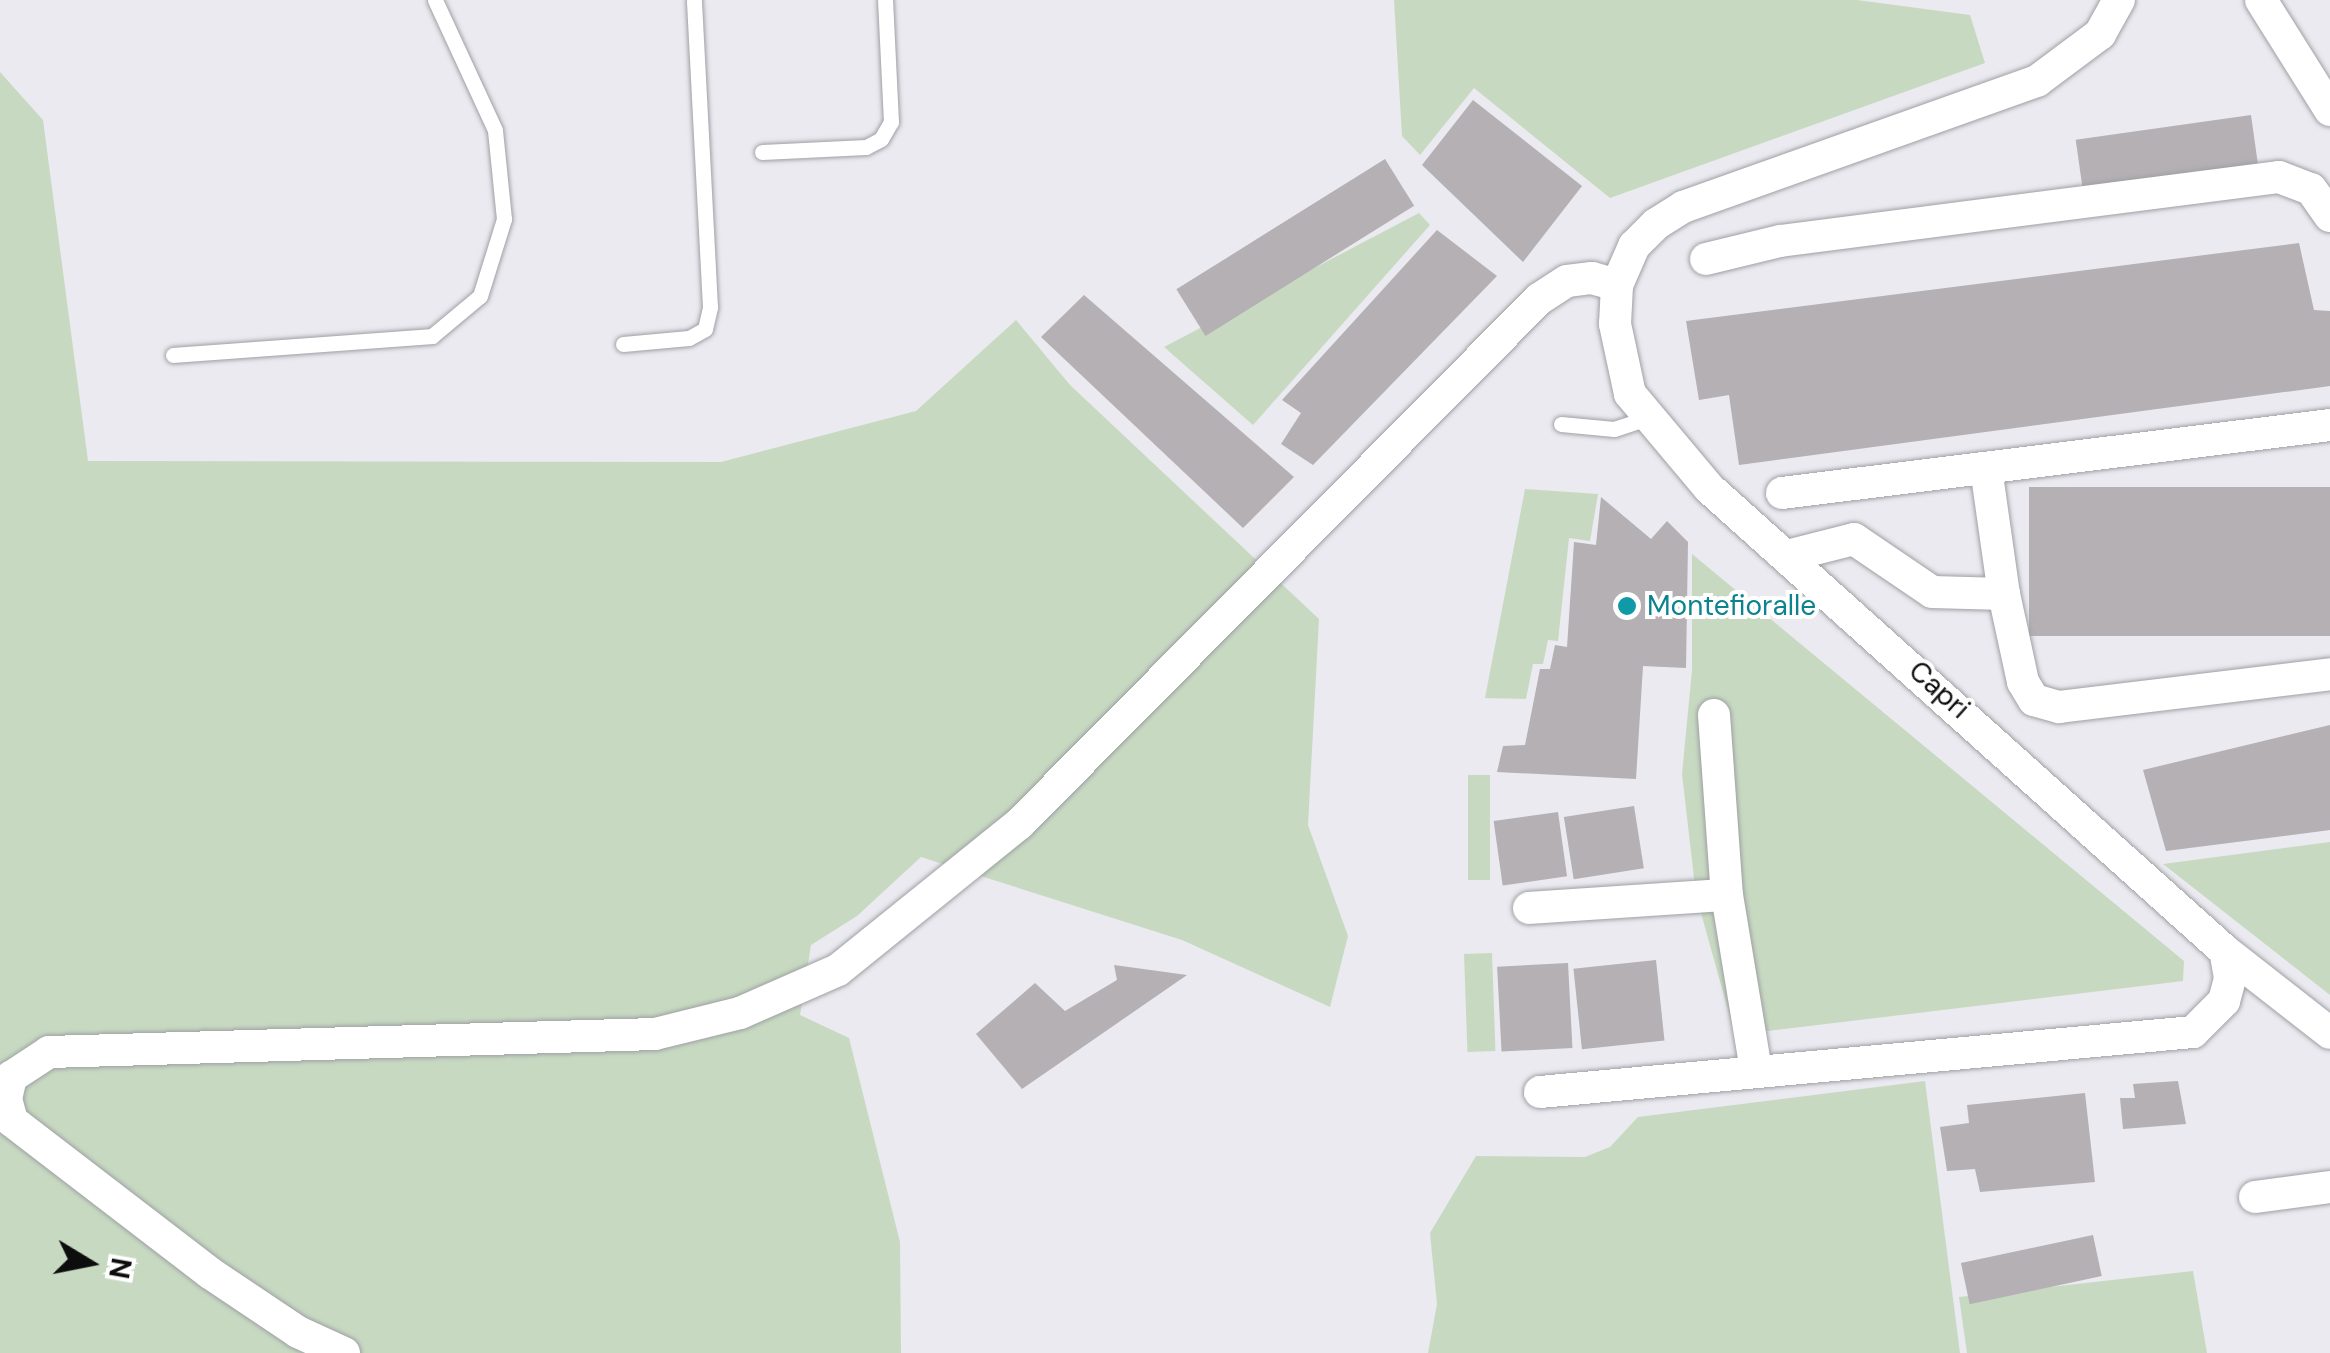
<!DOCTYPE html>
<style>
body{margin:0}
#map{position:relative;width:2330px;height:1353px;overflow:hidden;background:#eaeaf0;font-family:"DM Sans",sans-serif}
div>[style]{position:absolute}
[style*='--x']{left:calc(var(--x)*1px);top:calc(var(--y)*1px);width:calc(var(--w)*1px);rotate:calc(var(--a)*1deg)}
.green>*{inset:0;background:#c7dac1;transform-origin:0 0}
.building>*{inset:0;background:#b4b0b3;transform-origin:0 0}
.roads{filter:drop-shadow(0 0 2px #9fa0a4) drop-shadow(0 0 2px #9fa0a4)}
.service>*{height:15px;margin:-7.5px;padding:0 7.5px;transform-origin:7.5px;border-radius:7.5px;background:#fff}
.minor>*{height:32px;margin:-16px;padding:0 16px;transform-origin:16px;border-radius:16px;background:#fff}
.dots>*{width:28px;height:28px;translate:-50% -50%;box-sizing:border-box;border:5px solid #fff;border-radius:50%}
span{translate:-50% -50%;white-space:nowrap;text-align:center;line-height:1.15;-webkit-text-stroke:8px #fff;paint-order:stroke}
.culture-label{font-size:28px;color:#0d838f}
.left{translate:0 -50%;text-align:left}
.street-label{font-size:28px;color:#0d0d0e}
.north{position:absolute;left:40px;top:1213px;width:100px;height:100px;-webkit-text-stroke:8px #fff;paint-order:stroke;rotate:100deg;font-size:28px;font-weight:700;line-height:40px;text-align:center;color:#0d0d0e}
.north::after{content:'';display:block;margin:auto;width:35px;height:45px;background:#0d0d0e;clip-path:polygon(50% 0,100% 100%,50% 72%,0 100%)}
</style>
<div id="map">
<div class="green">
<i style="clip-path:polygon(1394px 0,1857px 0,1970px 15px,1985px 63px,1610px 198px,1474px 88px,1420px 155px,1402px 136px)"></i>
<i style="clip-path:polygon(0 72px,43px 120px,88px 461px,721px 462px,916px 411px,1016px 320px,1070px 385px,1319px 619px,1308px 825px,1348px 936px,1330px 1007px,1182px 940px,921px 857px,857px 916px,811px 945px,800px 1015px,849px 1038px,900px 1242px,901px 1353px,0 1353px)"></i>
<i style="clip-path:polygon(1419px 213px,1430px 225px,1253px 425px,1164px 347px)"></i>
<i style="clip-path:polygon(1525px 489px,1598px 494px,1590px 541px,1569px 538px,1558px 641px,1548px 640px,1543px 664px,1533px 664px,1526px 699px,1485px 698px)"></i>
<i style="clip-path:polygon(1692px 554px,2184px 961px,2183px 981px,1735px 1035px,1696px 895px,1682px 774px,1692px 670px)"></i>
<i style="left:1468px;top:775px;width:22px;height:105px"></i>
<i style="clip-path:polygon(2330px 842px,2330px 995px,2163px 864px)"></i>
<i style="left:1492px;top:953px;width:98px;height:28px;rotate:88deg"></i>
<i style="clip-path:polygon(1925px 1081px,1960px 1353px,1428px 1353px,1437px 1304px,1430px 1233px,1476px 1156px,1585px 1157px,1610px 1147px,1638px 1117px)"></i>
<i style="clip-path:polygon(2193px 1271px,2207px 1353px,1967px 1353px,1959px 1297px)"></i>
</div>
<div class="building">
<i style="clip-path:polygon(1473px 100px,1582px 186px,1523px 262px,1422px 165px)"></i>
<i style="left:2251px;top:115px;width:58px;height:177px;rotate:82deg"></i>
<i style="left:1385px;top:159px;width:55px;height:246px;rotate:58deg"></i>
<i style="clip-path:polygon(1437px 230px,1497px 276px,1313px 465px,1281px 444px,1301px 413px,1282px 400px)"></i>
<i style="clip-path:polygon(2299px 243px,2314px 310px,2330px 311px,2330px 386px,1739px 465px,1729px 395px,1699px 400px,1686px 321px)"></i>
<i style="clip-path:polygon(1084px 295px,1294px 477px,1243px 528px,1041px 337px)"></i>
<i style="left:2330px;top:487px;width:149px;height:301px;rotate:90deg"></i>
<i style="clip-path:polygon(1601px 497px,1651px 539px,1667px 521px,1688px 542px,1686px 668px,1643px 666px,1636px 779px,1497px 772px,1503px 746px,1525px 745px,1540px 669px,1550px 669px,1555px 645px,1567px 647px,1574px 542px,1596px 545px)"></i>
<i style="clip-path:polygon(2330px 725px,2330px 830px,2166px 851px,2143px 770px)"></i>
<i style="left:1634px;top:806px;width:63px;height:71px;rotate:81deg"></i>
<i style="left:1558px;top:812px;width:65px;height:65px;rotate:82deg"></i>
<i style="left:1656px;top:960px;width:81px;height:83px;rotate:84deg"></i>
<i style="left:1568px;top:963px;width:85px;height:71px;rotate:87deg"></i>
<i style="clip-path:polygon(1114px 965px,1187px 975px,1022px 1089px,976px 1034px,1035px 983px,1065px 1011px,1117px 980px)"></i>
<i style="clip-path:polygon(2178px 1081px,2186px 1124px,2123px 1129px,2120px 1098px,2135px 1098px,2133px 1084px)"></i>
<i style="clip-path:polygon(2085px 1093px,2095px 1182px,1980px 1192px,1975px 1169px,1947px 1171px,1940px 1127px,1969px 1123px,1967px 1105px)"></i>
<i style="left:2093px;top:1235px;width:42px;height:135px;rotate:78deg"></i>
</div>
<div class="roads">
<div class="service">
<i style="--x:762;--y:152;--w:104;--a:-2.8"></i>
<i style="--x:866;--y:147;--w:17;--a:-28"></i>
<i style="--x:881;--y:139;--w:20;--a:-60"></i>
<i style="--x:891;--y:122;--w:122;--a:-92.8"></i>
<i style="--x:623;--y:344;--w:66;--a:-5.2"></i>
<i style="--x:689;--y:338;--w:18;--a:-29"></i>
<i style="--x:705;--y:329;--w:23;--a:-77"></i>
<i style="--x:710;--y:307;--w:307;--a:-93"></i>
<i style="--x:173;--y:355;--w:260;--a:-4.2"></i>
<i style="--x:432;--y:336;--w:62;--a:-39.8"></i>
<i style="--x:480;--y:296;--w:81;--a:-72.7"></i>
<i style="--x:504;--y:219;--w:89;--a:-95.8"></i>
<i style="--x:495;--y:130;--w:143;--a:-114.8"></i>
<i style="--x:1561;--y:424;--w:53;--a:5.4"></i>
<i style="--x:1614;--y:429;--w:35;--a:-18"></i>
</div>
<div class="minor">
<i style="--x:2261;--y:0;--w:130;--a:57.9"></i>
<i style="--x:1706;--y:259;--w:76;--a:-13.7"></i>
<i style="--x:1780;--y:241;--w:503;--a:-7.31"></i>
<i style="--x:2279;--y:177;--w:34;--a:21"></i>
<i style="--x:2311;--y:189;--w:33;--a:55"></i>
<i style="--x:1986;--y:468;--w:127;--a:81.9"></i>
<i style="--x:2004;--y:594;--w:90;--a:77.8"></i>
<i style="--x:2023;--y:682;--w:21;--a:59"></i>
<i style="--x:2034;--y:700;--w:26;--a:16"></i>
<i style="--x:2059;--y:707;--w:273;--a:-6.9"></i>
<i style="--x:1782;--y:493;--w:552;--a:-7.07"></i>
<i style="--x:1791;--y:555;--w:65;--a:-14.3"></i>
<i style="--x:1854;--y:539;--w:94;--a:34.2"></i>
<i style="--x:1932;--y:592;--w:72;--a:1.6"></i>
<i style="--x:1714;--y:715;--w:180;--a:85.9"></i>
<i style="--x:1727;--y:895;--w:178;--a:80.6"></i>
<i style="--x:1529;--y:908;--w:198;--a:-3.8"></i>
<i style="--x:2225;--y:951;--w:133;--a:38"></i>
<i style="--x:1540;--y:1092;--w:656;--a:-5.25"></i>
<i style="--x:2193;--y:1032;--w:44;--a:-45"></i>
<i style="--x:2224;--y:1001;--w:24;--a:-75"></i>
<i style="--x:2230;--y:978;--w:27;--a:-100"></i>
<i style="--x:2225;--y:951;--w:693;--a:-138.1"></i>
<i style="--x:1709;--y:488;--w:123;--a:-130"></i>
<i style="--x:1630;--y:394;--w:72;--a:-102.1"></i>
<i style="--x:1615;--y:324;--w:39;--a:-87"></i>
<i style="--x:1617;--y:285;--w:43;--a:-66.4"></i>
<i style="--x:1634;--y:246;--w:31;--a:-45"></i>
<i style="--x:1656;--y:224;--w:32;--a:-32"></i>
<i style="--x:1683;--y:207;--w:376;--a:-19.6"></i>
<i style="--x:2037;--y:81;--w:79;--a:-36.7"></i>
<i style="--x:2100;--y:34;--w:39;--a:-61"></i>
<i style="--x:2255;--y:1197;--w:76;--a:-7.6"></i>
<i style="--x:344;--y:1353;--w:51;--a:-155.5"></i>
<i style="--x:298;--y:1332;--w:106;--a:-146.2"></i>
<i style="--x:210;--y:1273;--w:250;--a:-142.5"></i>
<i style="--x:12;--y:1121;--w:23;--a:-105"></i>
<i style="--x:6;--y:1099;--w:23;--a:-77"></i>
<i style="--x:11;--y:1077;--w:45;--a:-33.3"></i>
<i style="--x:49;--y:1052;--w:606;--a:-1.7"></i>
<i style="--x:655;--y:1034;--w:88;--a:-13.9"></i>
<i style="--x:740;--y:1013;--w:107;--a:-23.7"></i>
<i style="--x:838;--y:970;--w:233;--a:-38.9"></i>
<i style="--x:1019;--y:824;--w:739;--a:-45.27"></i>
<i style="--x:1539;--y:299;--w:33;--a:-33"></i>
<i style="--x:1567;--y:281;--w:25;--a:-7"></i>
<i style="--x:1592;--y:278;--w:26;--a:16"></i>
</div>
</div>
<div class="dots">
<i style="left:1627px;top:606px;background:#0f9aa8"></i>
</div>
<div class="culture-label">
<span class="left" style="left:1647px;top:606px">Montefioralle</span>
</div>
<div class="street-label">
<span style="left:1939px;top:690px;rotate:42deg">Capri</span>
</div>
<div class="north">N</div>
</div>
